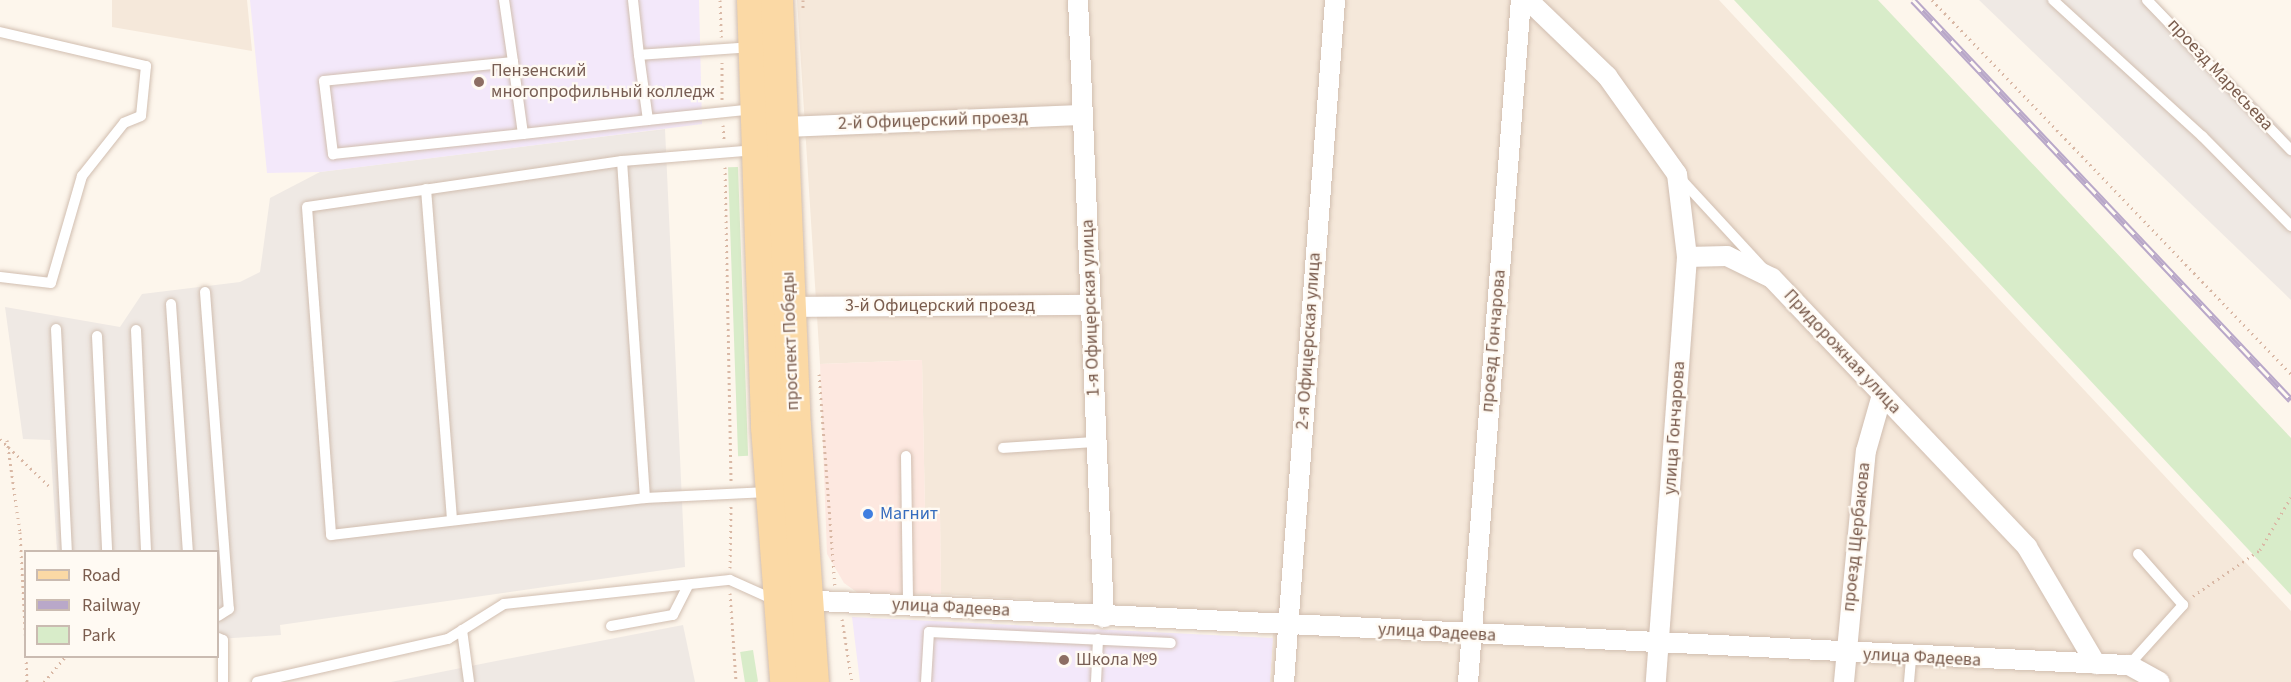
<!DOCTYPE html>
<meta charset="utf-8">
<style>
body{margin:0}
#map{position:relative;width:2291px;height:682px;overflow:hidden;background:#fdf6ec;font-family:"Source Sans 3",sans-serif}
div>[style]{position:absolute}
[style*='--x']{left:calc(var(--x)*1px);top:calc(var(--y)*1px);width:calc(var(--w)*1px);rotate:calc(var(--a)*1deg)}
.residential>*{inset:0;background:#f5e8da}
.commercial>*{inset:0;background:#fde8e0}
.industrial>*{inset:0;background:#efe9e4}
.education>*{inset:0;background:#f3e8fa}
.green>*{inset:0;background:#d8ecc9;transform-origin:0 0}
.path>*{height:3px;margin-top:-1.5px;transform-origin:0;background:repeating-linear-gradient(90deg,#d9b8a5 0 1.5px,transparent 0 6px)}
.roads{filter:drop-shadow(0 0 2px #d1beb0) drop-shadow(0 0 2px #d1beb0)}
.lane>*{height:10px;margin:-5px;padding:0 5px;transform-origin:5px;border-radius:5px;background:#fff}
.street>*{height:20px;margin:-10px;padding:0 10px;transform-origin:10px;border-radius:10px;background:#fff}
.primary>*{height:32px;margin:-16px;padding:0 16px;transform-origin:16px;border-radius:16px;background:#fbd9a5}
.rail>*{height:7px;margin-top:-3.5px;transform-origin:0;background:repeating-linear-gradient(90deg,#fffaf3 0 14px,#b9a8c9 0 28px);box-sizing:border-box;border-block:2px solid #b9a8c9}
.dots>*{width:16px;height:16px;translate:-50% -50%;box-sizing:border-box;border:3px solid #fffaf3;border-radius:50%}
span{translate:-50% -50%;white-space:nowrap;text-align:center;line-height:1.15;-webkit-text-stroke:4.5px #fffaf3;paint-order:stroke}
.education-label{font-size:18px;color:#785e54}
.left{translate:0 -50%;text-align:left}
.street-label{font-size:18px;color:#7a5c4d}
.shop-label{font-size:18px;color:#366cbe}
.legend{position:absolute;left:24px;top:550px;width:195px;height:108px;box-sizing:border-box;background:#fffaf3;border:2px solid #cabbb1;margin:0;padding:8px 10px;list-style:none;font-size:18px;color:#7a5c4d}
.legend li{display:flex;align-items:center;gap:12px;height:30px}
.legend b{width:30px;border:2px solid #cabbb1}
</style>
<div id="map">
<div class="residential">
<i style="clip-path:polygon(112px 0,247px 0,252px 51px,112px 27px)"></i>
<i style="clip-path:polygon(797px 0,1719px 0,2291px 611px,2291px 682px,1270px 682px,1274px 615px,941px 594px,940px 513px,925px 511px,922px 360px,820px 364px)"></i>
</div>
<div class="commercial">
<i style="clip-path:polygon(922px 360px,925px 511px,940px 512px,941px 594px,858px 593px,844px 583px,827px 554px,820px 364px)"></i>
</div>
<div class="industrial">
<i style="clip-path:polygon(1979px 0,2155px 0,2291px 138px,2291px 300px)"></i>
<i style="clip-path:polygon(665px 129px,685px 567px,280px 625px,281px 635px,218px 639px,218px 552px,57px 551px,50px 440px,23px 439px,5px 307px,120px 327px,142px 294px,240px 282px,260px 272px,270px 198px,320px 172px)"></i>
<i style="clip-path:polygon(683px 625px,695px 682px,391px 682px,486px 663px)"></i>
</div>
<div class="education">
<i style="clip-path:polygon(250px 0,699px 0,702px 124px,320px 172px,267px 173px)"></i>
<i style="clip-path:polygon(852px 617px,1273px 638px,1270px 682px,860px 682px)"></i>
</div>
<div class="green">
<i style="clip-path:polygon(1734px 0,1878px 0,2291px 438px,2291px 595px)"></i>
<i style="left:738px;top:167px;width:289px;height:10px;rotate:88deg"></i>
<i style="left:753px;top:650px;width:32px;height:13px;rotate:81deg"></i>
</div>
<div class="path">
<i style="--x:720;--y:0;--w:37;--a:88"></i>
<i style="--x:803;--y:0;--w:8;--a:90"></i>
<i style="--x:1932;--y:0;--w:518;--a:46.17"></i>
<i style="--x:722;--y:62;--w:38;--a:90"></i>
<i style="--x:723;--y:125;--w:14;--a:86"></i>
<i style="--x:725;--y:167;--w:314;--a:88.9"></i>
<i style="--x:819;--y:374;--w:213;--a:85.7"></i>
<i style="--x:0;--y:439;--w:69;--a:43.8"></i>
<i style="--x:7;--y:440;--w:93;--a:82"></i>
<i style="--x:20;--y:532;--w:114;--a:87"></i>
<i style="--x:730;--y:568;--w:62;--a:-89.1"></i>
<i style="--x:730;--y:593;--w:89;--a:86.1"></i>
<i style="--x:2193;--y:596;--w:81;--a:-34.5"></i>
<i style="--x:2260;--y:550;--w:61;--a:-59.7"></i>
<i style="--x:842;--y:619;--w:64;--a:81"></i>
<i style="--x:26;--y:656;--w:26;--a:88"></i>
<i style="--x:44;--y:682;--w:34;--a:-50"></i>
</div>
<div class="roads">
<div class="lane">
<i style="--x:504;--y:0;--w:63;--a:81.7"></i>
<i style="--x:633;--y:0;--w:55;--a:83.8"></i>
<i style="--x:2053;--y:0;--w:202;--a:42.4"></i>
<i style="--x:2202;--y:136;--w:127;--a:45.3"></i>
<i style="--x:2147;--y:0;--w:208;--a:46.2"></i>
<i style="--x:0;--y:32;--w:150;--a:13.1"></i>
<i style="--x:146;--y:66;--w:50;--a:95.7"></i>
<i style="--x:141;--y:116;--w:18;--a:158"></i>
<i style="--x:124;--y:123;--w:68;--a:128.4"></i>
<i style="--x:82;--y:176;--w:111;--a:106.2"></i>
<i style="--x:51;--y:283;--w:51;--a:-173.3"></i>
<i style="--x:648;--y:120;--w:107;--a:-5.9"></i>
<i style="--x:523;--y:134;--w:73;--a:-97.9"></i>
<i style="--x:513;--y:62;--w:190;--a:174.3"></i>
<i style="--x:324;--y:81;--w:74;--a:83"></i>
<i style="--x:333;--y:154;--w:191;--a:-6"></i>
<i style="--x:523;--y:134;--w:126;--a:-6.4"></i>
<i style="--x:648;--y:120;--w:66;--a:-97.9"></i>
<i style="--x:639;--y:55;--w:113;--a:-4"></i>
<i style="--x:756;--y:150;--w:134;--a:175.3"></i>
<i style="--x:622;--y:161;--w:318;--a:171.7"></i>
<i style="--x:307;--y:207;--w:329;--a:85.8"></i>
<i style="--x:331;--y:535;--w:316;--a:-6.7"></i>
<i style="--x:645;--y:498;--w:123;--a:-2.8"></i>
<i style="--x:622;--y:161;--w:338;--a:86.1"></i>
<i style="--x:1679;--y:177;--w:125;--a:47.3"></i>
<i style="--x:426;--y:189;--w:330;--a:85.5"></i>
<i style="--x:205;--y:292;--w:318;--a:85.7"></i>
<i style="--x:229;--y:609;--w:13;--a:148"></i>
<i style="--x:171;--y:304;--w:249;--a:86.1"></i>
<i style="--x:56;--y:329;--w:223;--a:87.2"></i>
<i style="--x:136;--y:330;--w:222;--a:87.4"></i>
<i style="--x:97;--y:336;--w:216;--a:87.3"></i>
<i style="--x:1003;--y:448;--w:94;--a:-3.7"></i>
<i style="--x:906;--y:456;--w:149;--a:89.2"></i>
<i style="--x:611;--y:626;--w:63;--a:-10.1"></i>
<i style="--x:673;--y:615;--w:34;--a:-63"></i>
<i style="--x:462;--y:630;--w:52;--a:82.3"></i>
<i style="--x:218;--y:638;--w:5;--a:22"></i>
<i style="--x:223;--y:640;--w:42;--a:90"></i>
<i style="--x:2129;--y:665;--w:81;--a:-48"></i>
<i style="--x:2183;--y:605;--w:68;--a:-131.4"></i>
<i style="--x:257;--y:682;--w:196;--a:-12.7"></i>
<i style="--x:448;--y:639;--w:66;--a:-32"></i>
<i style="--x:504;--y:604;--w:227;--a:-6.1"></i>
<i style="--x:730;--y:580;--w:51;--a:24.1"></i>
<i style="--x:926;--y:682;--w:50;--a:-86.6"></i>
<i style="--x:929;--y:632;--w:242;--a:2.6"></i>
<i style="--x:1096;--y:682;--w:43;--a:-87.3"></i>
<i style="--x:1909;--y:682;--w:24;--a:-85"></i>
</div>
<div class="street">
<i style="--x:1078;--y:0;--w:618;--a:87.59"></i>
<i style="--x:1528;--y:0;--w:110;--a:43.9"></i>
<i style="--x:1607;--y:76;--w:120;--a:54.5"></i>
<i style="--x:1677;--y:174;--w:84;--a:83.1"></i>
<i style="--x:1687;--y:257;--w:426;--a:94.2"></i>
<i style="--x:783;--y:127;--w:300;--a:-2.3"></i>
<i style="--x:1687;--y:257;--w:40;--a:-1.4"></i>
<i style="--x:1727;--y:256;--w:50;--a:26.1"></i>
<i style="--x:1772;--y:278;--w:371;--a:46.5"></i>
<i style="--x:2027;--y:547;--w:136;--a:59.5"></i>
<i style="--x:790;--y:307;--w:301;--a:-0.4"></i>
<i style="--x:798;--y:600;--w:1333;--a:2.8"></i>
<i style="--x:2129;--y:665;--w:35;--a:29"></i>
<i style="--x:1284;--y:682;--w:684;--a:-85.72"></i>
<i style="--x:1468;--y:682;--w:684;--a:-85.56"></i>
<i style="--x:1844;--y:682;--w:232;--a:-84.6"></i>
<i style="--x:1866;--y:451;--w:58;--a:-74.1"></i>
</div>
<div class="primary">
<i style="--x:753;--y:0;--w:427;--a:88.1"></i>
<i style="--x:767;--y:427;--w:256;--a:85.7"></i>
<i style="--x:777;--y:0;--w:426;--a:87.6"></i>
<i style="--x:795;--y:426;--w:257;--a:86"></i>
</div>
</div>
<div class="rail">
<i style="--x:1913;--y:0;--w:550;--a:46.62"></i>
</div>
<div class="dots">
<i style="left:479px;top:82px;background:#8d6e63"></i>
<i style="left:868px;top:514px;background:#3f7fe0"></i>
<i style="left:1064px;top:660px;background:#8d6e63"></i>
</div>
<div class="education-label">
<span class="left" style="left:491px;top:82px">Пензенский<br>многопрофильный колледж</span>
<span class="left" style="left:1076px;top:660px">Школа №9</span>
</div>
<div class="street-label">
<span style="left:2220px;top:75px;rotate:47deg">проезд Маресьева</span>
<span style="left:933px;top:121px;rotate:-2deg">2-й Офицерский проезд</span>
<span style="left:940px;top:306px">3-й Офицерский проезд</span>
<span style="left:1091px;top:308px;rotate:-92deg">1-я Офицерская улица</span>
<span style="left:791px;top:341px;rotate:-92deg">проспект Победы</span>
<span style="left:1309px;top:341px;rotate:-86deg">2-я Офицерская улица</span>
<span style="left:1494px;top:341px;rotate:-85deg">проезд Гончарова</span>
<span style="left:1842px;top:352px;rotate:47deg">Придорожная улица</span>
<span style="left:1675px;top:428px;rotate:-86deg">улица Гончарова</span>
<span style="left:1857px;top:537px;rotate:-84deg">проезд Щербакова</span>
<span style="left:951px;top:608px;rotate:3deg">улица Фадеева</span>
<span style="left:1437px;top:633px;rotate:3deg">улица Фадеева</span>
<span style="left:1922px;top:658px;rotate:3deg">улица Фадеева</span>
</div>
<div class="shop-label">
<span class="left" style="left:880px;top:514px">Магнит</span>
</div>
<ul class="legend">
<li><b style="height:8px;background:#fbd9a5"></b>Road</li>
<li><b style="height:8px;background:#b9a8c9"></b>Railway</li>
<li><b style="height:16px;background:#d8ecc9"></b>Park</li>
</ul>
</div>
